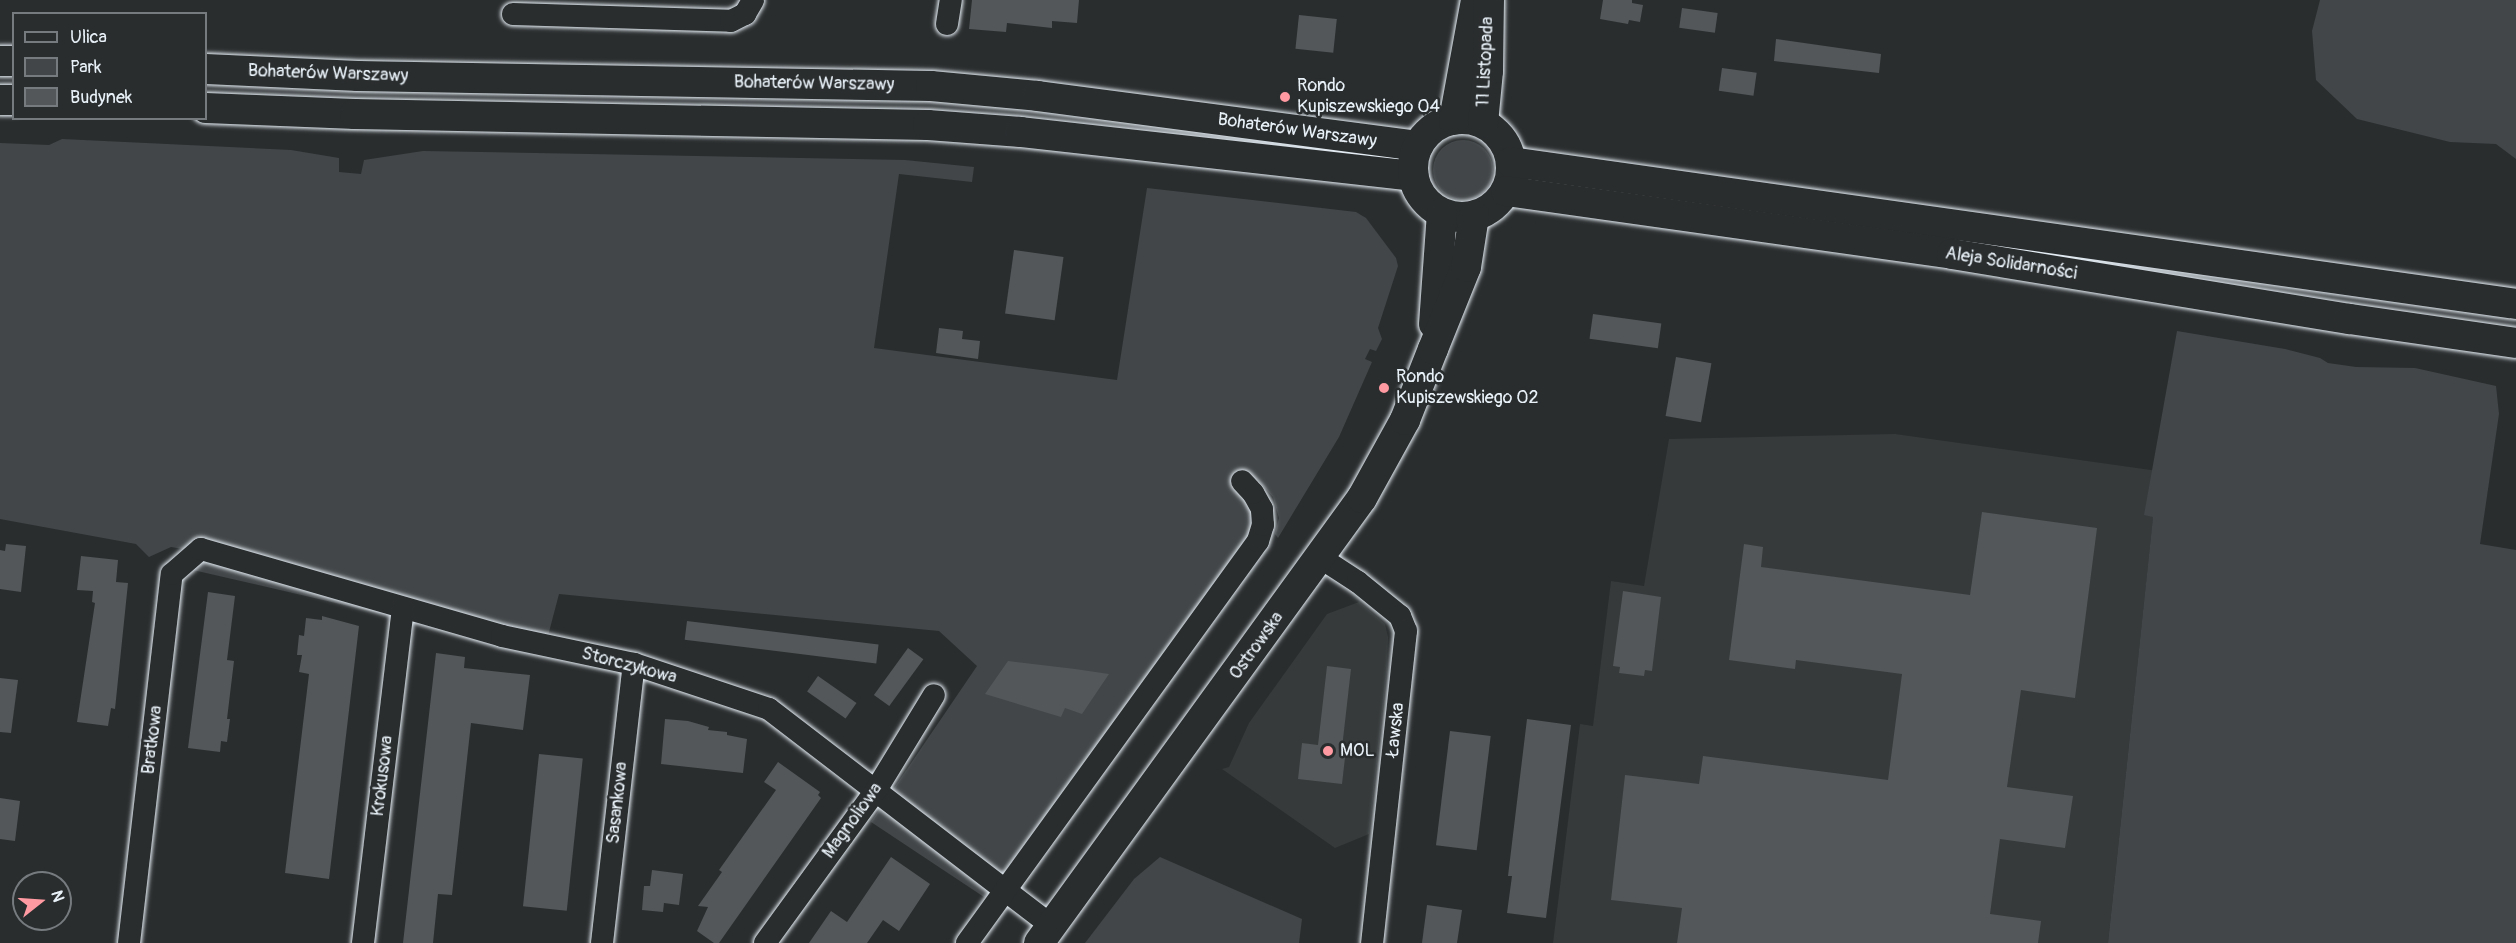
<!DOCTYPE html>
<meta charset="utf-8">
<style>
body{margin:0}
#map{position:relative;width:2516px;height:943px;overflow:hidden;background:#2a2d2e;font-family:Pangolin,sans-serif}
div>[style]{position:absolute}
[style*='--x']{left:calc(var(--x)*1px);top:calc(var(--y)*1px);width:calc(var(--w)*1px);rotate:calc(var(--a)*1deg)}
.built>*{inset:0;background:#363a3b}
.green>*{inset:0;background:#424648}
.round{border-radius:50%}
.building>*{inset:0;background:#535759;transform-origin:0 0}
.roads{filter:drop-shadow(0 0 2px #e8f1f8) drop-shadow(0 0 2px #e8f1f8)}
.minor>*{height:22px;margin:-11px;padding:0 11px;transform-origin:11px;border-radius:11px;background:#2a2d2e}
.major>*{height:30px;margin:-15px;padding:0 15px;transform-origin:15px;border-radius:15px;background:#2a2d2e}
.major>.ring{margin:-15px;padding:0;box-sizing:content-box;background:none;border:30px solid #2a2d2e;border-radius:50%}
.dots>*{width:16px;height:16px;translate:-50% -50%;box-sizing:border-box;border:3px solid #2a2d2e;border-radius:50%}
span{translate:-50% -50%;white-space:nowrap;text-align:center;line-height:1.15;-webkit-text-stroke:5px #2a2d2e;paint-order:stroke}
.street-label{font-size:18px;color:#e8f1f8}
.poi-label{font-size:18px;color:#e8f1f8}
.left{translate:0 -50%;text-align:left}
.legend{position:absolute;left:12px;top:12px;width:195px;height:108px;box-sizing:border-box;background:#2a2d2e;border:2px solid #767b7f;margin:0;padding:8px 10px;list-style:none;font-size:18px;color:#e8f1f8}
.legend li{display:flex;align-items:center;gap:12px;height:30px}
.legend b{width:30px;border:2px solid #767b7f}
.north{position:absolute;left:12px;top:871px;width:60px;height:60px;box-sizing:border-box;background:#2a2d2e;border:2px solid #767b7f;border-radius:50%;rotate:73deg;font-size:16px;font-weight:700;line-height:24px;text-align:center;color:#e8f1f8}
.north::after{content:'';display:block;margin:auto;width:21px;height:27px;background:#ff9aa2;clip-path:polygon(50% 0,100% 100%,50% 72%,0 100%)}
</style>
<div id="map">
<div class="built">
<i style="clip-path:polygon(1895px 434px,2158px 471px,2108px 943px,1553px 943px,1580px 724px,1593px 726px,1611px 581px,1644px 586px,1669px 439px)"></i>
<i style="clip-path:polygon(1359px 602px,1385px 624px,1388px 637px,1387px 670px,1369px 834px,1335px 848px,1222px 769px,1229px 767px,1249px 723px,1327px 614px)"></i>
</div>
<div class="green">
<i style="clip-path:polygon(2320px 0,2516px 0,2516px 159px,2496px 144px,2450px 142px,2357px 119px,2316px 80px,2312px 31px)"></i>
<i style="clip-path:polygon(62px 139px,291px 150px,339px 158px,339px 172px,361px 174px,364px 160px,423px 151px,905px 160px,974px 167px,972px 182px,899px 174px,874px 348px,1117px 380px,1147px 188px,1356px 212px,1366px 218px,1396px 258px,1398px 266px,1378px 328px,1382px 339px,1376px 351px,1370px 349px,1365px 359px,1372px 362px,1339px 437px,1278px 538px,1275px 534px,1279px 518px,1273px 497px,1259px 481px,1247px 473px,1247px 499px,1252px 514px,1251px 528px,1245px 542px,987px 899px,871px 822px,977px 666px,939px 631px,559px 594px,544px 651px,193px 570px,201px 552px,171px 547px,149px 557px,136px 544px,0 519px,0 143px,49px 145px)"></i>
<i class="round" style="left:1433px;top:140px;width:60px;height:60px"></i>
<i style="clip-path:polygon(2177px 331px,2285px 349px,2320px 358px,2328px 363px,2356px 367px,2415px 368px,2496px 386px,2499px 414px,2480px 544px,2516px 550px,2516px 943px,2108px 943px,2153px 517px,2144px 515px)"></i>
<i style="clip-path:polygon(1160px 857px,1302px 919px,1299px 943px,1085px 943px,1134px 879px)"></i>
</div>
<div class="building">
<i style="clip-path:polygon(972px 0,1079px 0,1077px 23px,1052px 21px,1052px 28px,1007px 23px,1006px 32px,969px 29px)"></i>
<i style="clip-path:polygon(1603px 0,1632px 0,1632px 3px,1643px 5px,1640px 22px,1629px 20px,1628px 24px,1600px 19px)"></i>
<i style="left:1682px;top:8px;width:36px;height:20px;rotate:8deg"></i>
<i style="left:1299px;top:15px;width:38px;height:34px;rotate:6deg"></i>
<i style="clip-path:polygon(1776px 39px,1881px 54px,1879px 73px,1774px 61px)"></i>
<i style="left:1722px;top:68px;width:35px;height:23px;rotate:8deg"></i>
<i style="left:1014px;top:250px;width:50px;height:64px;rotate:8deg"></i>
<i style="left:1593px;top:314px;width:69px;height:25px;rotate:8deg"></i>
<i style="clip-path:polygon(939px 328px,963px 331px,962px 339px,980px 341px,978px 359px,936px 353px)"></i>
<i style="left:1676px;top:357px;width:36px;height:60px;rotate:10deg"></i>
<i style="clip-path:polygon(1982px 512px,2097px 528px,2075px 698px,2021px 690px,2007px 787px,2073px 796px,2065px 848px,2000px 839px,1990px 914px,2041px 921px,2038px 943px,1677px 943px,1682px 908px,1611px 900px,1625px 775px,1699px 784px,1703px 756px,1888px 780px,1902px 674px,1796px 660px,1795px 669px,1729px 660px,1744px 544px,1763px 547px,1761px 567px,1970px 595px)"></i>
<i style="clip-path:polygon(6px 544px,26px 546px,21px 592px,0 589px,0 550px,5px 551px)"></i>
<i style="clip-path:polygon(81px 556px,118px 560px,116px 582px,128px 583px,115px 709px,111px 708px,108px 726px,77px 722px,95px 603px,92px 602px,93px 591px,77px 590px)"></i>
<i style="clip-path:polygon(1623px 591px,1661px 597px,1652px 671px,1645px 670px,1644px 676px,1619px 673px,1620px 667px,1613px 666px)"></i>
<i style="clip-path:polygon(208px 592px,235px 596px,227px 660px,234px 661px,227px 719px,230px 719px,227px 742px,221px 741px,220px 752px,188px 748px)"></i>
<i style="clip-path:polygon(322px 616px,359px 626px,329px 879px,285px 873px,309px 674px,299px 672px,302px 655px,297px 655px,299px 635px,304px 636px,306px 618px,322px 620px)"></i>
<i style="left:687px;top:621px;width:193px;height:19px;rotate:7deg"></i>
<i style="left:908px;top:648px;width:19px;height:58px;rotate:36deg"></i>
<i style="clip-path:polygon(436px 653px,465px 657px,464px 668px,530px 675px,523px 730px,471px 723px,452px 895px,438px 894px,433px 943px,403px 943px)"></i>
<i style="clip-path:polygon(1008px 661px,1075px 669px,1109px 674px,1082px 714px,1065px 708px,1061px 717px,985px 694px)"></i>
<i style="clip-path:polygon(1327px 666px,1351px 669px,1342px 748px,1346px 749px,1342px 784px,1298px 779px,1302px 743px,1318px 745px)"></i>
<i style="left:818px;top:676px;width:47px;height:19px;rotate:35deg"></i>
<i style="clip-path:polygon(0 678px,18px 680px,11px 733px,0 732px)"></i>
<i style="clip-path:polygon(665px 719px,688px 721px,709px 727px,708px 730px,727px 732px,727px 735px,747px 739px,743px 773px,661px 764px)"></i>
<i style="clip-path:polygon(1527px 719px,1571px 725px,1546px 918px,1507px 913px,1512px 876px,1508px 876px)"></i>
<i style="left:1450px;top:731px;width:41px;height:115px;rotate:7deg"></i>
<i style="left:539px;top:754px;width:44px;height:153px;rotate:6deg"></i>
<i style="clip-path:polygon(778px 762px,820px 792px,818px 795px,821px 798px,719px 943px,714px 943px,697px 931px,708px 907px,698px 906px,722px 872px,719px 870px,776px 790px,764px 782px)"></i>
<i style="clip-path:polygon(0 798px,20px 801px,15px 841px,0 839px)"></i>
<i style="clip-path:polygon(891px 857px,930px 884px,899px 931px,883px 920px,867px 943px,809px 943px,831px 911px,847px 922px)"></i>
<i style="clip-path:polygon(652px 870px,683px 874px,679px 905px,664px 903px,663px 912px,642px 910px,644px 886px,650px 886px)"></i>
<i style="clip-path:polygon(1427px 905px,1462px 910px,1457px 943px,1422px 943px)"></i>
</div>
<div class="roads">
<div class="minor">
<i style="--x:513;--y:14;--w:218;--a:1.8"></i>
<i style="--x:731;--y:21;--w:16;--a:-27"></i>
<i style="--x:745;--y:14;--w:16;--a:-60"></i>
<i style="--x:947;--y:24;--w:24;--a:-81"></i>
<i style="--x:1321;--y:558;--w:44;--a:33"></i>
<i style="--x:1358;--y:582;--w:54;--a:39"></i>
<i style="--x:1400;--y:616;--w:16;--a:68"></i>
<i style="--x:1406;--y:631;--w:314;--a:96.2"></i>
<i style="--x:129;--y:943;--w:371;--a:-83.4"></i>
<i style="--x:172;--y:574;--w:38;--a:-41"></i>
<i style="--x:201;--y:549;--w:313;--a:16.1"></i>
<i style="--x:502;--y:636;--w:135;--a:12"></i>
<i style="--x:634;--y:664;--w:142;--a:18.4"></i>
<i style="--x:769;--y:709;--w:357;--a:37.5"></i>
<i style="--x:363;--y:943;--w:337;--a:-83.2"></i>
<i style="--x:602;--y:943;--w:281;--a:-83.5"></i>
<i style="--x:765;--y:943;--w:189;--a:-54"></i>
<i style="--x:876;--y:790;--w:111;--a:-58.6"></i>
<i style="--x:967;--y:943;--w:496;--a:-54.1"></i>
<i style="--x:1258;--y:541;--w:17;--a:-73"></i>
<i style="--x:1263;--y:525;--w:16;--a:-94"></i>
<i style="--x:1262;--y:509;--w:18;--a:-119"></i>
<i style="--x:1253;--y:493;--w:16;--a:-133"></i>
</div>
<div class="major">
<i style="--x:0;--y:61;--w:14;--a:0"></i>
<i style="--x:206;--y:69;--w:152;--a:2.6"></i>
<i style="--x:358;--y:76;--w:573;--a:1"></i>
<i style="--x:931;--y:86;--w:107;--a:5.3"></i>
<i style="--x:1038;--y:96;--w:383;--a:7.5"></i>
<i style="--x:0;--y:100;--w:14;--a:0"></i>
<i style="--x:206;--y:108;--w:149;--a:2.3"></i>
<i style="--x:355;--y:114;--w:573;--a:1.1"></i>
<i style="--x:928;--y:125;--w:93;--a:4.3"></i>
<i style="--x:1021;--y:132;--w:395;--a:6.4"></i>
<i class="ring" style="left:1413px;top:119px;width:68px;height:68px"></i>
<i style="--x:1454;--y:120;--w:122;--a:-79.6"></i>
<i style="--x:1483;--y:123;--w:52;--a:-84.5"></i>
<i style="--x:1488;--y:71;--w:71;--a:-89.2"></i>
<i style="--x:1511;--y:162;--w:1015;--a:8.04"></i>
<i style="--x:1506;--y:191;--w:450;--a:8"></i>
<i style="--x:1952;--y:254;--w:403;--a:9.3"></i>
<i style="--x:2350;--y:319;--w:168;--a:8.2"></i>
<i style="--x:1434;--y:324;--w:111;--a:-85.9"></i>
<i style="--x:1039;--y:943;--w:550;--a:-54.03"></i>
<i style="--x:1362;--y:498;--w:89;--a:-61.1"></i>
<i style="--x:1405;--y:420;--w:76;--a:-68.5"></i>
<i style="--x:1433;--y:349;--w:88;--a:-68.1"></i>
<i style="--x:1466;--y:267;--w:52;--a:-81.1"></i>
</div>
</div>
<div class="dots">
<i style="left:1285px;top:97px;background:#ff9aa2"></i>
<i style="left:1384px;top:388px;background:#ff9aa2"></i>
<i style="left:1328px;top:751px;background:#ff9aa2"></i>
</div>
<div class="street-label">
<span style="left:1486px;top:62px;rotate:-87deg">11 Listopada</span>
<span style="left:328px;top:74px;rotate:2deg">Bohaterów Warszawy</span>
<span style="left:814px;top:84px;rotate:1deg">Bohaterów Warszawy</span>
<span style="left:1297px;top:131px;rotate:8deg">Bohaterów Warszawy</span>
<span style="left:2011px;top:264px;rotate:9deg">Aleja Solidarności</span>
<span style="left:1257px;top:646px;rotate:-54deg">Ostrowska</span>
<span style="left:629px;top:666px;rotate:15deg">Storczykowa</span>
<span style="left:1396px;top:730px;rotate:-84deg">Ławska</span>
<span style="left:153px;top:740px;rotate:-83deg">Bratkowa</span>
<span style="left:383px;top:776px;rotate:-83deg">Krokusowa</span>
<span style="left:618px;top:803px;rotate:-84deg">Sasankowa</span>
<span style="left:853px;top:821px;rotate:-54deg">Magnoliowa</span>
</div>
<div class="poi-label">
<span class="left" style="left:1297px;top:97px">Rondo<br>Kupiszewskiego 04</span>
<span class="left" style="left:1396px;top:388px">Rondo<br>Kupiszewskiego 02</span>
<span class="left" style="left:1340px;top:751px">MOL</span>
</div>
<ul class="legend">
<li><b style="height:8px;background:#2a2d2e"></b>Ulica</li>
<li><b style="height:16px;background:#424648"></b>Park</li>
<li><b style="height:16px;background:#535759"></b>Budynek</li>
</ul>
<div class="north">N</div>
</div>
